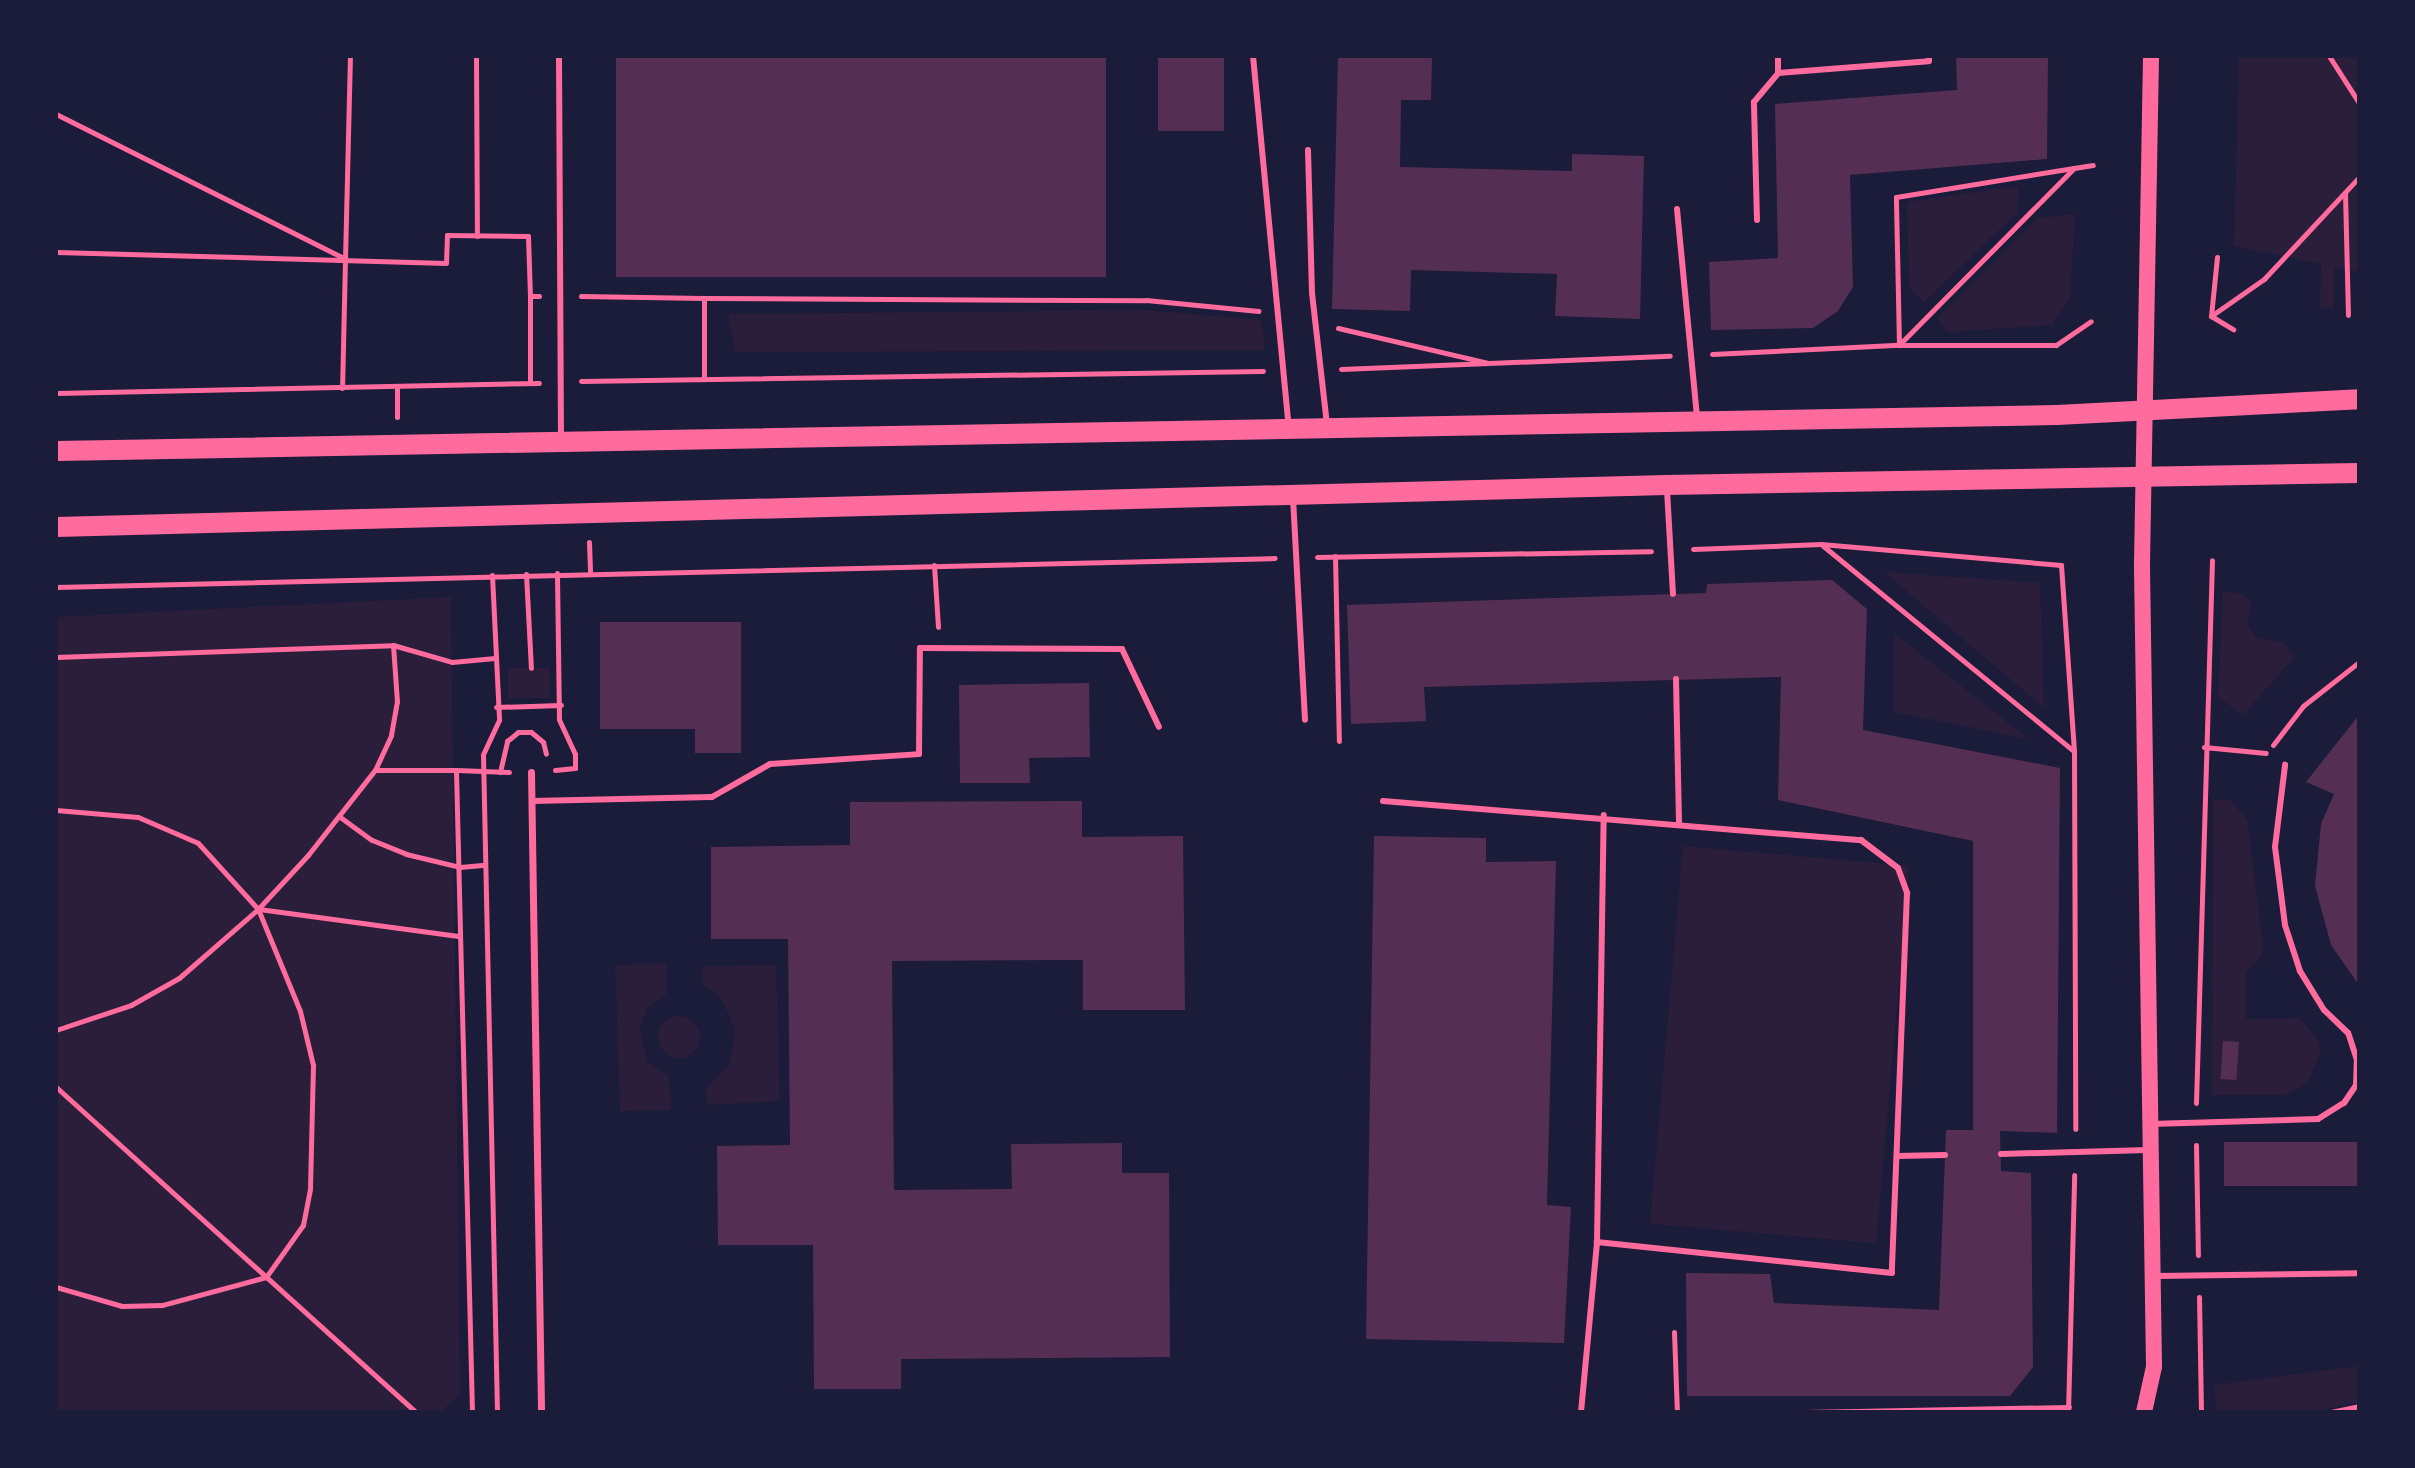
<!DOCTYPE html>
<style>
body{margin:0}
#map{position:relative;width:2415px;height:1468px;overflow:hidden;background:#1b1b3a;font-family:"IBM Plex Sans",sans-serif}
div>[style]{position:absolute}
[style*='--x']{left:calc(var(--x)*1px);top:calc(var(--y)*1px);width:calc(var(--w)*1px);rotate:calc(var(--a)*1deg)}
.green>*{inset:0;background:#2a1e3b;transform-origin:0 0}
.round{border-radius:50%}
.building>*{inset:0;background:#542f53;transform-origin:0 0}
.path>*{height:5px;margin:-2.5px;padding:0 2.5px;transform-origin:2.5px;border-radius:2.5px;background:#ff6b9d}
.service>*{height:6px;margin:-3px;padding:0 3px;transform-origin:3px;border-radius:3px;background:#ff6b9d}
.pedestrian>*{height:7px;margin:-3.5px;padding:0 3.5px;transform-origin:3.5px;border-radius:3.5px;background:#ff6b9d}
.secondary>*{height:16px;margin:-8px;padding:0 8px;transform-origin:8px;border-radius:8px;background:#ff6b9d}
.primary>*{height:20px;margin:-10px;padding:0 10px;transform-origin:10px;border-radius:10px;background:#ff6b9d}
span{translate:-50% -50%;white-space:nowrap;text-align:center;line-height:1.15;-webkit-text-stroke:6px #1b1b3a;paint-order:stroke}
.frame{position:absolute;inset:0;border:58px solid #1b1b3a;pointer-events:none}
</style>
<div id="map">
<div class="green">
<i style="clip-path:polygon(2239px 56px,2359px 56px,2359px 272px,2334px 267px,2334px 308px,2320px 309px,2321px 264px,2234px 246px)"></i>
<i style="clip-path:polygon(2019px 186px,2017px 213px,1924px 302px,1909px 287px,1907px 202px)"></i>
<i style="clip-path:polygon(2075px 214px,2070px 299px,2052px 325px,1947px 332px,1937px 319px,2038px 218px)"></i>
<i style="clip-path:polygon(1144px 310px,1261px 320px,1265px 350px,735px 352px,728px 314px)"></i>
<i style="clip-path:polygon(1884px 572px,2040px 583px,2044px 708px)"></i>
<i style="clip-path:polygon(2223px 591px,2243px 595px,2252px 604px,2247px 622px,2255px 637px,2282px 642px,2295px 656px,2243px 715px,2218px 697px)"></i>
<i style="clip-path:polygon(451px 597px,460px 1395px,440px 1412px,56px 1412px,56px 617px)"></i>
<i style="clip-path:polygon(1894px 633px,2029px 739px,1894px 712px)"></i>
<i style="left:508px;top:668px;width:42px;height:30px"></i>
<i style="clip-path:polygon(2213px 800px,2231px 800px,2247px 820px,2264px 952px,2246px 973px,2246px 1019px,2299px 1018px,2316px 1037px,2321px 1052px,2307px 1083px,2285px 1095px,2212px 1095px)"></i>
<i style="left:1683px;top:846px;width:227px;height:379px;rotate:5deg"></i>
<i style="clip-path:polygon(666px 964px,666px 994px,647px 1009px,640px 1028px,647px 1062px,669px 1076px,671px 1110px,620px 1111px,615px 965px)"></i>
<i style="clip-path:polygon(776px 965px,780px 1101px,707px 1105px,706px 1089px,730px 1062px,735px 1029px,721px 998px,702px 984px,703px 966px)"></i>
<i class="round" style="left:658px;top:1016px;width:42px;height:42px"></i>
<i style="clip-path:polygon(2359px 1366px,2359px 1402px,2312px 1412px,2217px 1412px,2214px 1385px)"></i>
</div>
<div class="building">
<i style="left:616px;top:56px;width:490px;height:221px"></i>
<i style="left:1158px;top:56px;width:66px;height:75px"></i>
<i style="clip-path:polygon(1338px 56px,1432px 56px,1431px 100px,1401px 100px,1400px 167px,1572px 171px,1572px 154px,1644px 156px,1640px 319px,1555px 316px,1557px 274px,1411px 270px,1410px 311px,1332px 309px)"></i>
<i style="clip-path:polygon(1956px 56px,2048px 56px,2047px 159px,1850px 175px,1853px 287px,1838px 311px,1813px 328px,1711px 330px,1709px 262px,1778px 258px,1775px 104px,1957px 90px)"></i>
<i style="clip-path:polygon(1832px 580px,1867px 609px,1863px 730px,2060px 768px,2057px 1133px,2000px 1131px,2001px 1171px,2031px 1173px,2033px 1367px,2010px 1396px,1687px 1396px,1686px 1273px,1770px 1274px,1774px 1303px,1939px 1310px,1946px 1130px,1973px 1130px,1973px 841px,1778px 800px,1781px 677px,1424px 687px,1426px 721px,1351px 724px,1347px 605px,1706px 593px,1707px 584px)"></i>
<i style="clip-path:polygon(600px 622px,741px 622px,741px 753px,695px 753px,695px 729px,600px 729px)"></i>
<i style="clip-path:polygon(1089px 683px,1090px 757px,1029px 758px,1030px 783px,960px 783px,959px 685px)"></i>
<i style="clip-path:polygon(2359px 715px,2359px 985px,2331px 945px,2315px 886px,2321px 824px,2334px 794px,2306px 782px)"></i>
<i style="clip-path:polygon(1082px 801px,1082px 837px,1183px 836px,1185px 1010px,1083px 1010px,1083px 960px,892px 961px,894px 1190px,1012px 1189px,1011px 1144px,1122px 1143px,1122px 1173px,1169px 1173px,1170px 1357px,901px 1359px,901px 1389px,814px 1389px,813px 1245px,718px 1245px,717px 1146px,790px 1145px,788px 939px,711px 939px,711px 847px,850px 845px,850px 802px)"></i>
<i style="clip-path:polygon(1374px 836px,1486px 838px,1486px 862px,1556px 861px,1547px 1205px,1571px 1207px,1564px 1343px,1366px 1339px)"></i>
<i style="left:2223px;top:1041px;width:16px;height:38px;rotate:4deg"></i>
<i style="left:2359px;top:1142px;width:44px;height:135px;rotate:90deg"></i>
</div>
<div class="path">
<i style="--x:476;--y:56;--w:180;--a:89.7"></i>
<i style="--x:2329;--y:56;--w:56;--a:57.4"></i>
<i style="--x:56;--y:114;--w:323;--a:26.6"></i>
<i style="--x:345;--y:259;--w:129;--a:91.3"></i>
<i style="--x:2074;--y:168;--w:249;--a:134.7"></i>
<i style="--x:1899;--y:345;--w:148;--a:-91.2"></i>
<i style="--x:1896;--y:197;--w:180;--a:-9.3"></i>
<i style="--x:2074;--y:168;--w:19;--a:-9"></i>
<i style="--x:2345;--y:193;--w:122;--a:88.6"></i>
<i style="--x:56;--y:252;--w:390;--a:1.6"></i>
<i style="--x:446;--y:263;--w:28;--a:-88"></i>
<i style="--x:447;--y:235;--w:81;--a:0.7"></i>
<i style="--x:528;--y:236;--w:60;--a:88.1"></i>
<i style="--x:530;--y:296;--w:9;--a:0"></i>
<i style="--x:2217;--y:257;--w:59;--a:95.8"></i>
<i style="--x:2211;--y:316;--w:26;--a:31"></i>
<i style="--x:345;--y:259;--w:203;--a:-88.6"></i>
<i style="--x:530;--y:296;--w:87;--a:90"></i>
<i style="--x:581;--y:296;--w:123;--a:0.9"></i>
<i style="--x:2211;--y:316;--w:65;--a:-34.9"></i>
<i style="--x:2264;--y:279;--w:139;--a:-47"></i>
<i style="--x:1338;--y:328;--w:154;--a:13.1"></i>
<i style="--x:1712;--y:354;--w:187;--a:-2.8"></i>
<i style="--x:1899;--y:345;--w:157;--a:0"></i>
<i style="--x:2056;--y:345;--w:42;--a:-34.4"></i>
<i style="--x:1341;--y:369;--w:329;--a:-2.3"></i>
<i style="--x:704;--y:378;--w:80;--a:-90"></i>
<i style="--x:704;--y:298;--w:442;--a:0.3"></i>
<i style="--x:1146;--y:300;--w:113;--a:5.6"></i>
<i style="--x:581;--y:381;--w:682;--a:-0.84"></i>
<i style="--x:397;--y:386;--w:31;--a:90"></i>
<i style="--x:56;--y:393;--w:483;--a:-1.2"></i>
<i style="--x:589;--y:542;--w:31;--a:88"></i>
<i style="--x:1822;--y:545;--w:325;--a:39.3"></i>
<i style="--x:1693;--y:549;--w:128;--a:-2.2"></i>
<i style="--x:1821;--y:544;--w:241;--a:5"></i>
<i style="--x:2061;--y:565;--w:186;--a:86"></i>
<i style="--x:2074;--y:751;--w:378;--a:89.8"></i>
<i style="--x:1335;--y:556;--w:185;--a:88.8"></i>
<i style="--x:1317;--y:557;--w:334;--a:-1"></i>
<i style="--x:934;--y:565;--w:62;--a:86.3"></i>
<i style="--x:526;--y:574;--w:94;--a:87"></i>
<i style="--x:492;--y:575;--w:145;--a:87.2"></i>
<i style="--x:499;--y:720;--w:38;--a:115"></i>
<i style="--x:483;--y:755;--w:657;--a:88.78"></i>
<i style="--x:56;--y:587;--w:1219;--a:-1.36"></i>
<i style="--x:56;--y:657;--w:337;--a:-2"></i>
<i style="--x:393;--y:645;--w:61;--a:16.1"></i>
<i style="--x:452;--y:662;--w:43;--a:-5.3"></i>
<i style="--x:496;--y:707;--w:65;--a:-1.8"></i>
<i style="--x:2273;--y:745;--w:49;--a:-52.4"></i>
<i style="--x:2303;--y:706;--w:71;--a:-38.2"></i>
<i style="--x:2204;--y:747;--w:62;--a:5.5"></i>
<i style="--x:375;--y:770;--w:81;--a:0"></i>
<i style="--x:555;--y:770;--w:20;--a:-6"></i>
<i style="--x:575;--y:768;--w:14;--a:-90"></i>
<i style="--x:575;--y:754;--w:38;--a:-115"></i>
<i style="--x:559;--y:719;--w:146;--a:-90.8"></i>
<i style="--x:500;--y:772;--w:32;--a:-77"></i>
<i style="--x:507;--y:741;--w:14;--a:-39"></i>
<i style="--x:518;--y:732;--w:13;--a:0"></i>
<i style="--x:531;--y:732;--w:16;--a:40"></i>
<i style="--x:543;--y:742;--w:12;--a:76"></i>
<i style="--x:56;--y:810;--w:82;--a:4.9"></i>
<i style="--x:138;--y:817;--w:65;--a:23.4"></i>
<i style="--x:198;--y:843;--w:89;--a:47.7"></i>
<i style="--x:258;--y:909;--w:110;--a:67.6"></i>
<i style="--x:300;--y:1011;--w:56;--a:76.5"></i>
<i style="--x:313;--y:1065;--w:124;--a:91.4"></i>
<i style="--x:310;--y:1189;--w:37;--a:101"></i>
<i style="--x:303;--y:1225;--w:64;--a:125.4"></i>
<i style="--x:266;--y:1277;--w:108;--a:164.9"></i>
<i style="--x:162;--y:1305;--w:40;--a:178.6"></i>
<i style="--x:122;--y:1306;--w:69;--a:-163.9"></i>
<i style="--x:340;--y:817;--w:39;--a:36"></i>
<i style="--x:372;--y:840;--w:37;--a:22"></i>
<i style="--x:406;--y:854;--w:56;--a:13.5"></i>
<i style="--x:460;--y:867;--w:25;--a:-5"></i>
<i style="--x:259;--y:909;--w:201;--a:7.7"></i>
<i style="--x:56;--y:1030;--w:79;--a:-18.4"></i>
<i style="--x:131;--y:1005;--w:55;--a:-29.4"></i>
<i style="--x:179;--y:978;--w:105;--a:-41.1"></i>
<i style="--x:258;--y:909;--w:74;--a:-47.2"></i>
<i style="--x:308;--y:855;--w:108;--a:-51.8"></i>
<i style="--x:375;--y:770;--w:38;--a:-65"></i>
<i style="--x:391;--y:735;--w:34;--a:-80"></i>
<i style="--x:397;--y:702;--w:57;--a:-94"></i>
<i style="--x:56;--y:1087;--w:485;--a:42.1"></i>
<i style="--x:2196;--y:1103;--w:543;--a:-88.31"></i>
<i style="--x:2196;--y:1145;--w:110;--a:89"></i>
<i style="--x:2199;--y:1297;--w:115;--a:89"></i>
<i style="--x:1674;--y:1332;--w:80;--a:87.9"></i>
<i style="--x:472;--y:1412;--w:642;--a:-91.43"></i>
<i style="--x:456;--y:770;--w:53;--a:2.2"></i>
<i style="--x:1805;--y:1412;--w:264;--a:-1.1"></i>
<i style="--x:2068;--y:1412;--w:237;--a:-88.5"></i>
<i style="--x:2331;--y:1412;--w:29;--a:-12"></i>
</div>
<div class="service">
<i style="--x:559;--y:56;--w:382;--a:89.7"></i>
<i style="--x:1253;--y:56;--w:373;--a:84.5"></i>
<i style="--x:1778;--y:56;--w:17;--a:90"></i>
<i style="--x:1778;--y:73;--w:151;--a:-4.5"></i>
<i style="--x:1929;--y:61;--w:5;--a:-90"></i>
<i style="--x:1308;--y:150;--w:143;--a:88.4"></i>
<i style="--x:1312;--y:293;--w:133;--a:83.5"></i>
<i style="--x:1677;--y:209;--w:210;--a:84.5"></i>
<i style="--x:1757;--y:220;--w:118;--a:-91.5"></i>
<i style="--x:1754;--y:102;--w:38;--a:-50"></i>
<i style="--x:1667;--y:490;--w:104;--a:86.7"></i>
<i style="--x:1293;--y:498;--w:222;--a:86.9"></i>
<i style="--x:1676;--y:679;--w:143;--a:88.8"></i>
<i style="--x:532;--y:801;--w:180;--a:-1.3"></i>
<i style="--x:712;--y:797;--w:67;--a:-29.6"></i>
<i style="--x:770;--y:764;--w:149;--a:-3.8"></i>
<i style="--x:919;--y:754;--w:106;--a:-89.5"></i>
<i style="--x:920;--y:648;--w:202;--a:0.3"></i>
<i style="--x:1122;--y:649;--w:86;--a:64.6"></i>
<i style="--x:1383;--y:801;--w:480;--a:4.7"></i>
<i style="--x:1861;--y:840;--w:46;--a:37.1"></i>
<i style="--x:1898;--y:868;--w:27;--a:70"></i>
<i style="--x:1907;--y:893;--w:380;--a:92.3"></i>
<i style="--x:1892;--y:1273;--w:297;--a:-174"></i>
<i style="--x:2150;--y:1124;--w:168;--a:-1.7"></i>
<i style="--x:2318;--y:1119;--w:31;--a:-32"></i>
<i style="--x:2344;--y:1103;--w:22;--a:-56"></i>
<i style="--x:2356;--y:1085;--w:25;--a:-88"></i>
<i style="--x:2357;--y:1060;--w:28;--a:-108"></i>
<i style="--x:2348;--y:1033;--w:33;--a:-136"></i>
<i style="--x:2324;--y:1010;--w:46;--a:-121.6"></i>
<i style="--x:2300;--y:971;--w:48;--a:-108.1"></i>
<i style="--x:2285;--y:925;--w:79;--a:-97.3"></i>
<i style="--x:2275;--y:847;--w:83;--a:-83"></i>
<i style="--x:2001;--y:1154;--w:147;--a:-1.6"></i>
<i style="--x:1897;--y:1156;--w:48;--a:-1.2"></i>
<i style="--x:2155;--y:1276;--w:204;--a:-0.8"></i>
<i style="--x:1581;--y:1412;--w:171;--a:-84.6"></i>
<i style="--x:1597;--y:1242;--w:427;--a:-89.1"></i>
</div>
<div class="pedestrian">
<i style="--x:531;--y:772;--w:640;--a:89.1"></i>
</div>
<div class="secondary">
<i style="--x:2144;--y:1412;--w:46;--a:-77.5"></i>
<i style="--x:2154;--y:1367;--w:804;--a:-90.86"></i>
<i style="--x:2142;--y:563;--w:507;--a:-88.98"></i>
</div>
<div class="primary">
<i style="--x:56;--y:451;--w:2001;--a:-1.03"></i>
<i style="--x:2057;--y:415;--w:302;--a:-3"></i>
<i style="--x:56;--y:527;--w:1611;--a:-1.49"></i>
<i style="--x:1666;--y:485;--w:693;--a:-0.99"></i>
</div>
<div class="frame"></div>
</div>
